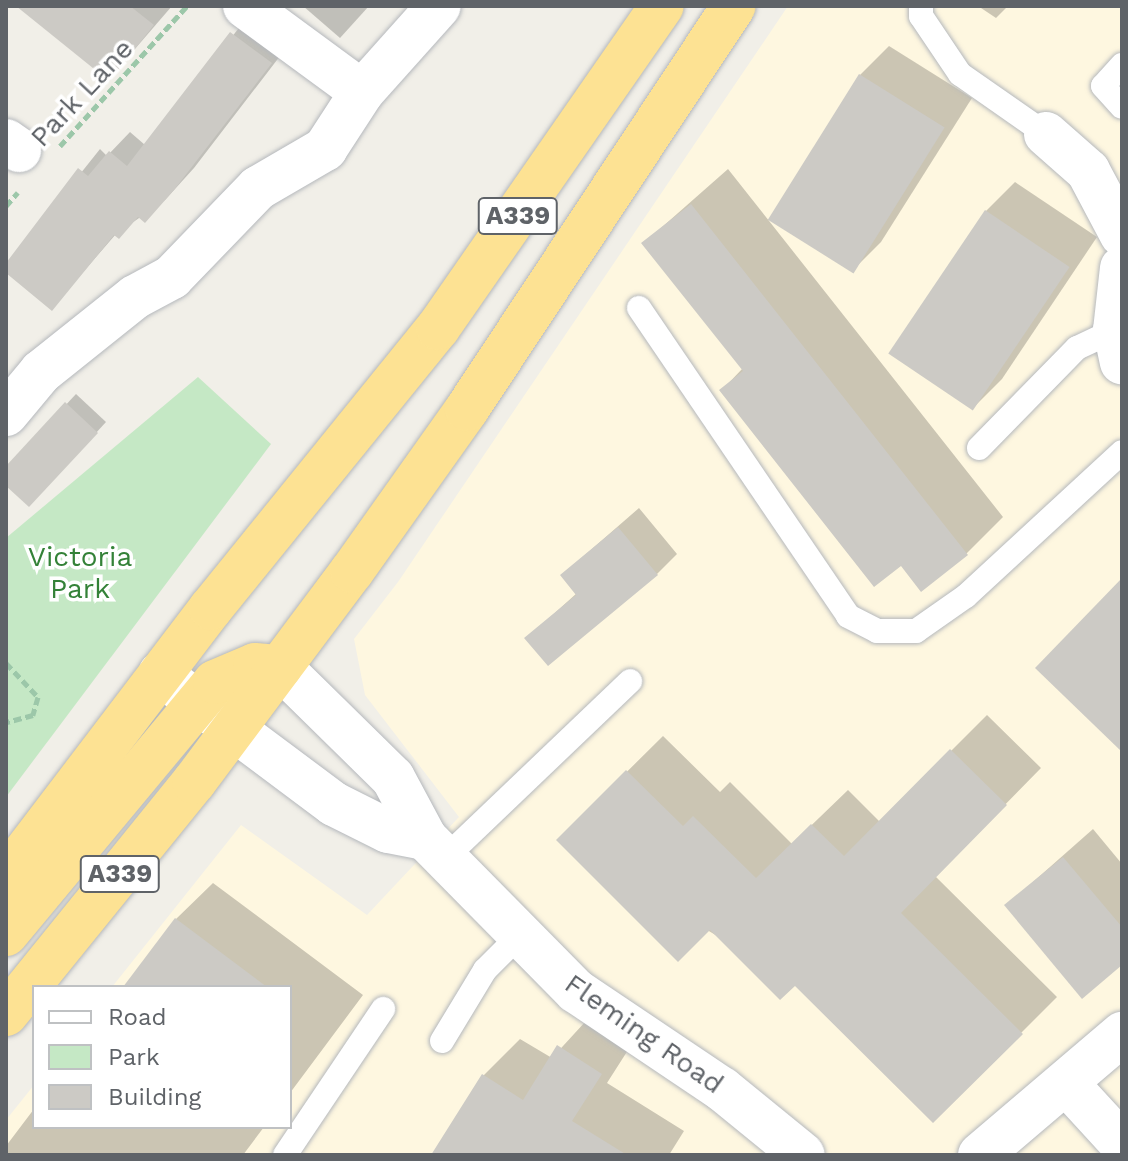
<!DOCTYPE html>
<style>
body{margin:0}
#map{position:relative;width:1128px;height:1161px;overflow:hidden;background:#f1efe8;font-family:"Work Sans",sans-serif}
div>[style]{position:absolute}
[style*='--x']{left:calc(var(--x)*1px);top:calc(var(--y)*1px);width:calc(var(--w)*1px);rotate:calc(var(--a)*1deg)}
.commercial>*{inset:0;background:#fef7e0}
.green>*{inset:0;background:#c5e8c5}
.shadow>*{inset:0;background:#0003}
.building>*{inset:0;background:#cccac5;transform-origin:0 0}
.path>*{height:5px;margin-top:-2.5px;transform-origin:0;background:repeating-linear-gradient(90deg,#9cc7a9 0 8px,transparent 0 12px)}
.roads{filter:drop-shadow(0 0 2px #b5b8bc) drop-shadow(0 0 2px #b5b8bc)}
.lane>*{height:24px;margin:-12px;padding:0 12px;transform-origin:12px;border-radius:12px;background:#fff}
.street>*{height:44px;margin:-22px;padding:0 22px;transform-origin:22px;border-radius:22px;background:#fff}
.highway>*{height:44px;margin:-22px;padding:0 22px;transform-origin:22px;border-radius:22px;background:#fde293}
span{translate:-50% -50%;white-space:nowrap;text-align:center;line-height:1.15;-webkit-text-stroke:7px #fff;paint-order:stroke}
.shield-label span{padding:2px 6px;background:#fff;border:2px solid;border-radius:6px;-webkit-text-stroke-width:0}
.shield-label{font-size:26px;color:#5f6368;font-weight:700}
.street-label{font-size:28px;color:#5f6368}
.park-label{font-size:28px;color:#348238}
.frame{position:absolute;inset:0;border:8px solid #5f6368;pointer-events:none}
.legend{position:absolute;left:32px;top:985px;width:260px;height:144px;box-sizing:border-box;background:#fff;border:2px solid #bfc1c3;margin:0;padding:10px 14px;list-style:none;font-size:24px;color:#5f6368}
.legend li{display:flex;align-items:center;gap:16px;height:40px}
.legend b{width:40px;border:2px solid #bfc1c3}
</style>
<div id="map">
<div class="commercial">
<i style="clip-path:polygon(788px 6px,1122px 6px,1122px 1155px,6px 1155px,6px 1120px,34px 1085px,34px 1127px,290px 1127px,290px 987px,112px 987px,241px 825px,367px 915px,459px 817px,365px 695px,354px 639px,398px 582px)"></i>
</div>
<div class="green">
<i style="clip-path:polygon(198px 377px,271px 444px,6px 797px,6px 538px)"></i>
</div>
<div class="shadow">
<i style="clip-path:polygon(24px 6px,172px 6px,109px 79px)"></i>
<i style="clip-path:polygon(303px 6px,369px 6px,340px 38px)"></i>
<i style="clip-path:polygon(978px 6px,1008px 6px,996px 18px)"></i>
<i style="clip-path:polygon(251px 13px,290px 43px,194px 168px,165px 200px,116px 234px,52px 308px,6px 267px,100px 149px,107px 156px,130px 132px,145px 145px)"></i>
<i style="clip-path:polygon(889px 46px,972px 98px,881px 242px,852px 271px,860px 75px)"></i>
<i style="clip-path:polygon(728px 169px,1003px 517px,966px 554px,901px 564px,722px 390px,743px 368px,644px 243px)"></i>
<i style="clip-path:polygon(1015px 182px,1097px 237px,1002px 379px,973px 408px,986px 211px)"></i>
<i style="clip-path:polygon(76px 394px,106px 422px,39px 495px,6px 483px,6px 469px)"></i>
<i style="clip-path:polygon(639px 508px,677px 554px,657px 574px,527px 638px,577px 593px,562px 575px)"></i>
<i style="clip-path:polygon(987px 715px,1041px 768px,935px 876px,1057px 997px,933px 1121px,795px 983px,558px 840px,663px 736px,720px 792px,730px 782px,792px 844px,848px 790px,880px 822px)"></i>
<i style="clip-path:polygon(1093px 829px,1122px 864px,1122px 962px,1007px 905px)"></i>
<i style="clip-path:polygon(213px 883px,363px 995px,290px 1093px,290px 987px,125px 987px,176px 919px)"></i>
<i style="clip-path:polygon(596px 1010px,637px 1036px,607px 1083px,684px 1131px,669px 1155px,433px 1155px,484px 1075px,520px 1039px,552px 1058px)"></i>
<i style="clip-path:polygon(34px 1109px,34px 1127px,264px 1127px,243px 1155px,6px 1155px,6px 1146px)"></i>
</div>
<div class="building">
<i style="clip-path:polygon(16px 6px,130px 6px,154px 25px,109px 81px)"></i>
<i style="clip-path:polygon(230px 32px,272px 63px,174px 190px,145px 223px,138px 217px,119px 239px,114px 235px,52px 311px,6px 273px,6px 263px,78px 168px,88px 176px,109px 151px,127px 166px)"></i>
<i style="left:859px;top:74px;width:101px;height:172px;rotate:32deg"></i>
<i style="clip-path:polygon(691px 204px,968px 555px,921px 592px,901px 566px,874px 587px,719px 390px,743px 371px,641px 243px)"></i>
<i style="left:985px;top:210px;width:102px;height:173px;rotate:34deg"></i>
<i style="clip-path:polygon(65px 402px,98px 433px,29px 507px,6px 486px,6px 466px)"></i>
<i style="clip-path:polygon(618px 527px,658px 575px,548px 666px,524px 638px,576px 595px,560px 575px)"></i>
<i style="clip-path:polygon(1122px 578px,1122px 752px,1035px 668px)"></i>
<i style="clip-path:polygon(950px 749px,1007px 805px,901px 913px,1023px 1034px,933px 1123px,795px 986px,780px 1000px,710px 930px,678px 962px,556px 840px,626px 770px,683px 826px,693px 816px,756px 878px,811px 824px,844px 856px)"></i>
<i style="clip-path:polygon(1063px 857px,1122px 927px,1122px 965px,1082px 999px,1004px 905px)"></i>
<i style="clip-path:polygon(175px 918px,267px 987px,123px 987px)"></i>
<i style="clip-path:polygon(557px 1045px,602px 1074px,572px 1121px,627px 1155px,431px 1155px,482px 1074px,523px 1100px)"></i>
</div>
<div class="path">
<i style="--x:60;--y:146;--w:189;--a:-47.8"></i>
<i style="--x:6;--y:206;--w:18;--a:-49"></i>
<i style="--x:6;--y:663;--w:47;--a:46.7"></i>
<i style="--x:38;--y:697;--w:19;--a:106"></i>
<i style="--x:33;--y:715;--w:28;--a:165"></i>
</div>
<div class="roads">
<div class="lane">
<i style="--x:921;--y:6;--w:10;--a:90"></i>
<i style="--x:921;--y:16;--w:70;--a:56.1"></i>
<i style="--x:960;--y:74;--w:105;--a:34.9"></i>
<i style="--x:1122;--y:65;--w:28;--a:132"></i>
<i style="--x:1103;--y:86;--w:28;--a:48"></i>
<i style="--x:639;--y:308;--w:372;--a:55.8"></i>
<i style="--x:848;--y:616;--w:33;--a:27"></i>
<i style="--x:877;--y:631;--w:39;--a:0"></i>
<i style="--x:916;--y:631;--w:61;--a:-35"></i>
<i style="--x:966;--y:596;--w:212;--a:-42.7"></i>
<i style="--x:979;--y:448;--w:140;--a:-45.6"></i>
<i style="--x:1077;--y:348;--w:42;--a:-25.3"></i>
<i style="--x:445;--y:858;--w:256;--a:-43.7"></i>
<i style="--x:442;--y:1041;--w:83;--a:-58.8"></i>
<i style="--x:485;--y:970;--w:48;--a:-45"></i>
<i style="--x:285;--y:1155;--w:176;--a:-56.1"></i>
</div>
<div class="street">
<i style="--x:245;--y:6;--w:145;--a:36.3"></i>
<i style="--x:1046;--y:134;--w:56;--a:41.4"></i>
<i style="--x:1088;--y:171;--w:72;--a:62"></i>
<i style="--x:6;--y:141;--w:16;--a:35"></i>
<i style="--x:1122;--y:268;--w:62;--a:96.4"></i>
<i style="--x:1115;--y:330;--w:33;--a:78"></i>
<i style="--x:6;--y:414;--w:55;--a:-50.2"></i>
<i style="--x:41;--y:372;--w:120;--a:-38.6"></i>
<i style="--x:135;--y:297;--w:42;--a:-28.4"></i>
<i style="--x:172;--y:277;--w:124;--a:-46"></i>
<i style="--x:258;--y:188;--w:78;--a:-30.2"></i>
<i style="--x:325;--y:149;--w:68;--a:-57"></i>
<i style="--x:362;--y:92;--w:115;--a:-48.2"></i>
<i style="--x:280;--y:667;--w:158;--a:44.5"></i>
<i style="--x:393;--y:778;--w:68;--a:61.9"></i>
<i style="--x:425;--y:838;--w:215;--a:45.4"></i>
<i style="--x:576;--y:991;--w:176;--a:33.9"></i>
<i style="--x:722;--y:1089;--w:104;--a:39.2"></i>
<i style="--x:160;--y:674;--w:217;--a:36.8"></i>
<i style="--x:334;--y:804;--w:60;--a:26.6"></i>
<i style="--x:388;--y:831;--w:38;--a:11"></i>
<i style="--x:1067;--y:1084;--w:81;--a:47.5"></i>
<i style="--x:980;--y:1155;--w:187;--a:-40.4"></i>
</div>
<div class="highway">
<i style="--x:6;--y:877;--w:338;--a:-52.7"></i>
<i style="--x:211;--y:608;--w:360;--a:-51"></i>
<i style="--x:438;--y:328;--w:392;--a:-55.2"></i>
<i style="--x:6;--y:934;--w:327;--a:-50.3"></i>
<i style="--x:215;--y:682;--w:43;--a:-23"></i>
<i style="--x:255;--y:665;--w:25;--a:5"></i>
<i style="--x:6;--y:1014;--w:299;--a:-51"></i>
<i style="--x:194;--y:782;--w:264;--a:-53.2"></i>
<i style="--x:352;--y:571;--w:199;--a:-54.6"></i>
<i style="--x:467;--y:409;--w:483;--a:-56.5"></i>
</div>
</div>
<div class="shield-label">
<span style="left:518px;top:216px">A339</span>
<span style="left:120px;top:874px">A339</span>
</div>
<div class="street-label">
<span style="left:82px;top:93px;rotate:-47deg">Park Lane</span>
<span style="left:644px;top:1034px;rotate:35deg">Fleming Road</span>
</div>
<div class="park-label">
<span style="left:80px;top:573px">Victoria<br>Park</span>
</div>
<div class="frame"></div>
<ul class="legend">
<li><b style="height:10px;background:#fff"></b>Road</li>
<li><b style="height:22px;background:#c5e8c5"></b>Park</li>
<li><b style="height:22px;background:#cccac5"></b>Building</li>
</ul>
</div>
